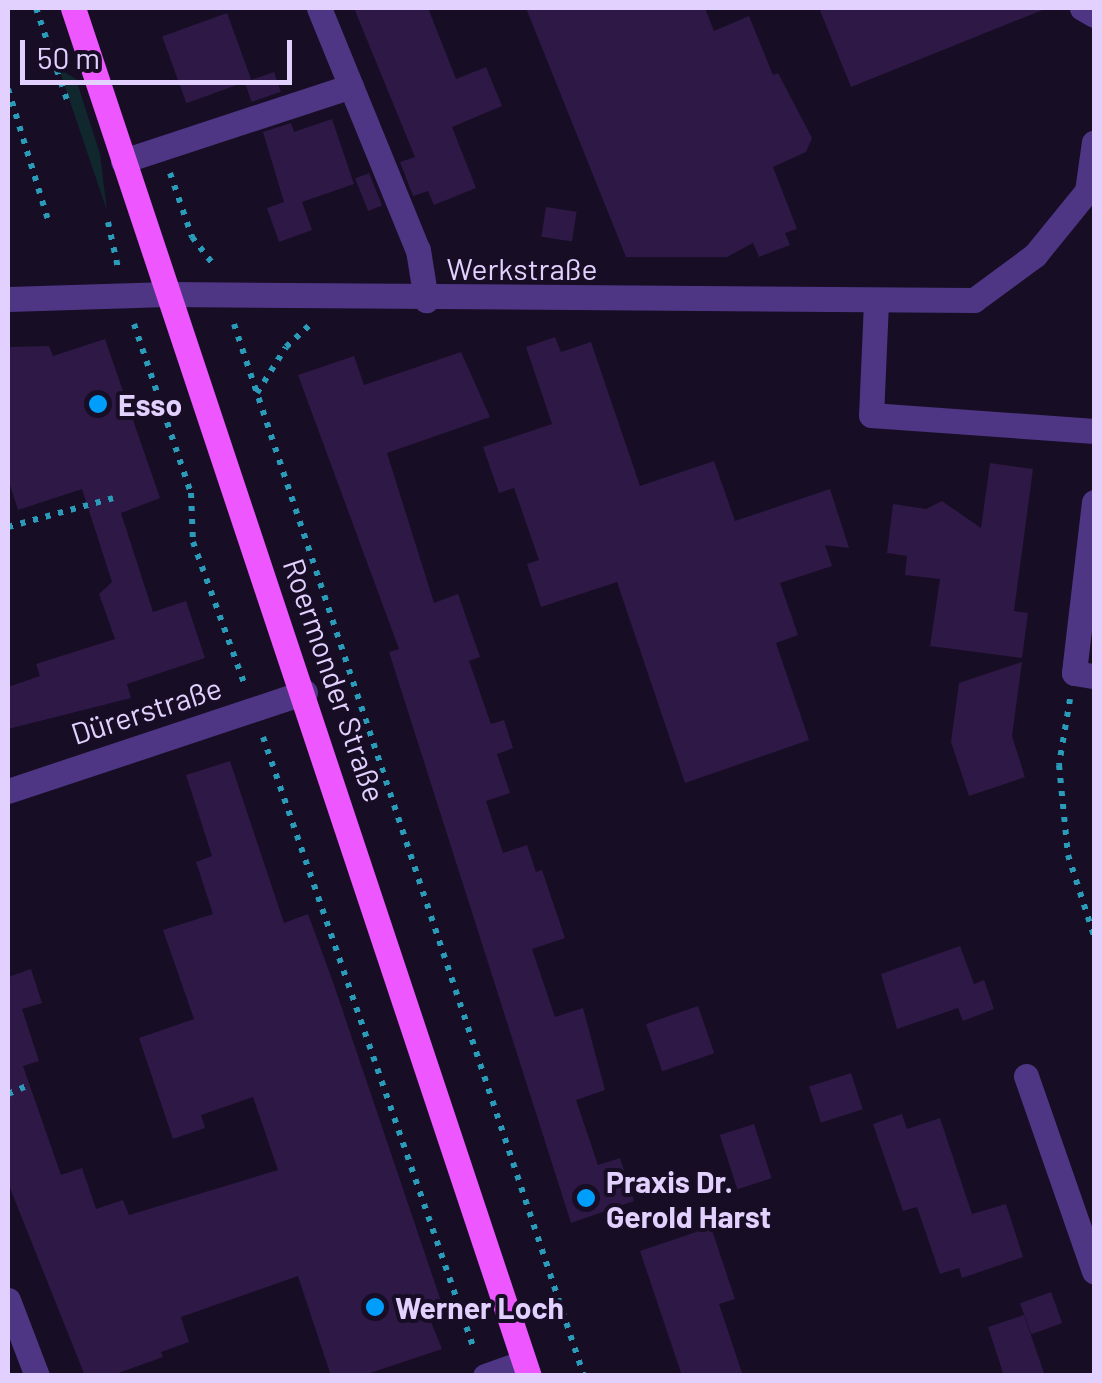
<!DOCTYPE html>
<meta charset="utf-8">
<style>
body{margin:0}
#map{position:relative;width:1102px;height:1383px;overflow:hidden;background:#170d24;font-family:Barlow,sans-serif}
div>[style]{position:absolute}
[style*='--x']{left:calc(var(--x)*1px);top:calc(var(--y)*1px);width:calc(var(--w)*1px);rotate:calc(var(--a)*1deg)}
.green>*{inset:0;background:#10272e}
.building>*{inset:0;background:#2e1845;transform-origin:0 0}
.path>*{height:6px;margin-top:-3px;transform-origin:0;background:repeating-linear-gradient(90deg,#2a9bb9 0 5px,transparent 0 13px)}
.minor>*{height:25px;margin:-12.5px;padding:0 12.5px;transform-origin:12.5px;border-radius:12.5px;background:#4e3684}
.major>*{height:25px;margin:-12.5px;padding:0 12.5px;transform-origin:12.5px;border-radius:12.5px;background:#ee57ff}
.dots>*{width:28px;height:28px;translate:-50% -50%;box-sizing:border-box;border:5px solid #170d24;border-radius:50%}
span{translate:-50% -50%;white-space:nowrap;text-align:center;line-height:1.15;-webkit-text-stroke:8px #170d24;paint-order:stroke}
.street-label{font-size:30px;color:#e2d0ff}
.poi-label{font-size:30px;color:#e2d0ff;font-weight:700}
.left{translate:0 -50%;text-align:left}
.frame{position:absolute;inset:0;border:10px solid #e2d0ff;pointer-events:none}
.scale{position:absolute;left:20px;top:40px;width:272px;height:45px;box-sizing:border-box;border:5px solid #e2d0ff;border-top:0;padding-left:12px;font-size:30px;line-height:35px;white-space:nowrap;color:#e2d0ff;-webkit-text-stroke:8px #170d24;paint-order:stroke}
</style>
<div id="map">
<div class="green">
<i style="clip-path:polygon(59px 69px,76px 79px,100px 154px,107px 211px)"></i>
</div>
<div class="building">
<i style="clip-path:polygon(354px 8px,428px 8px,456px 79px,486px 67px,502px 106px,452px 127px,476px 188px,434px 205px,428px 191px,413px 196px,400px 162px,415px 157px)"></i>
<i style="clip-path:polygon(526px 8px,705px 8px,714px 31px,749px 16px,773px 75px,778px 73px,812px 138px,806px 152px,773px 167px,797px 229px,785px 233px,790px 245px,759px 257px,753px 243px,727px 257px,626px 257px)"></i>
<i style="clip-path:polygon(819px 8px,1045px 8px,1045px 9px,851px 87px)"></i>
<i style="left:227px;top:13px;width:71px;height:69px;rotate:70deg"></i>
<i style="left:274px;top:72px;width:21px;height:31px;rotate:71deg"></i>
<i style="clip-path:polygon(332px 119px,354px 184px,302px 202px,312px 230px,279px 242px,267px 208px,284px 202px,263px 132px,291px 123px,294px 132px)"></i>
<i style="left:369px;top:173px;width:35px;height:15px;rotate:68deg"></i>
<i style="left:546px;top:207px;width:31px;height:30px;rotate:9deg"></i>
<i style="clip-path:polygon(555px 337px,561px 352px,591px 342px,640px 486px,714px 461px,735px 521px,830px 489px,849px 548px,825px 545px,832px 566px,780px 583px,798px 635px,776px 643px,809px 740px,685px 783px,617px 582px,541px 607px,527px 564px,539px 560px,514px 488px,499px 493px,483px 447px,552px 424px,526px 347px)"></i>
<i style="clip-path:polygon(105px 339px,160px 498px,121px 513px,153px 612px,186px 601px,205px 658px,127px 684px,131px 698px,8px 729px,8px 687px,40px 676px,36px 664px,115px 639px,99px 594px,112px 582px,82px 489px,18px 510px,8px 479px,8px 347px,49px 346px,53px 356px)"></i>
<i style="clip-path:polygon(461px 352px,490px 417px,387px 453px,434px 603px,458px 594px,480px 657px,469px 661px,491px 724px,504px 720px,513px 748px,497px 754px,510px 793px,486px 801px,503px 853px,527px 845px,536px 872px,542px 870px,565px 938px,532px 949px,555px 1017px,583px 1008px,605px 1090px,576px 1100px,598px 1165px,620px 1158px,634px 1201px,571px 1223px,389px 652px,399px 649px,298px 375px,354px 356px,364px 385px)"></i>
<i style="clip-path:polygon(990px 463px,1033px 469px,1014px 611px,1028px 613px,1022px 658px,930px 646px,940px 579px,905px 575px,907px 556px,887px 553px,893px 504px,926px 509px,942px 501px,981px 528px)"></i>
<i style="clip-path:polygon(1022px 662px,1012px 736px,1025px 777px,969px 796px,951px 742px,959px 683px)"></i>
<i style="clip-path:polygon(230px 761px,284px 923px,308px 914px,333px 982px,446px 1316px,431px 1322px,442px 1349px,361px 1376px,331px 1376px,298px 1276px,181px 1317px,189px 1342px,161px 1352px,163px 1357px,110px 1376px,85px 1376px,8px 1183px,8px 977px,31px 969px,42px 1003px,22px 1009px,39px 1061px,23px 1066px,61px 1175px,82px 1168px,96px 1209px,123px 1200px,129px 1215px,278px 1170px,253px 1097px,201px 1115px,205px 1128px,173px 1139px,139px 1038px,194px 1019px,163px 930px,213px 914px,196px 862px,212px 856px,186px 775px)"></i>
<i style="clip-path:polygon(960px 946px,974px 984px,984px 980px,994px 1009px,963px 1021px,958px 1008px,897px 1029px,881px 974px)"></i>
<i style="left:698px;top:1006px;width:50px;height:55px;rotate:71deg"></i>
<i style="left:851px;top:1073px;width:38px;height:44px;rotate:72deg"></i>
<i style="clip-path:polygon(902px 1114px,907px 1129px,940px 1118px,972px 1214px,1006px 1204px,1023px 1257px,962px 1278px,959px 1268px,940px 1274px,917px 1207px,903px 1211px,873px 1124px)"></i>
<i style="left:754px;top:1124px;width:57px;height:36px;rotate:72deg"></i>
<i style="clip-path:polygon(711px 1227px,735px 1299px,719px 1304px,743px 1376px,682px 1376px,640px 1251px)"></i>
<i style="left:1051px;top:1292px;width:33px;height:33px;rotate:70deg"></i>
<i style="clip-path:polygon(1024px 1315px,1045px 1376px,1004px 1376px,988px 1327px)"></i>
</div>
<div class="path">
<i style="--x:36;--y:8;--w:103;--a:71.4"></i>
<i style="--x:8;--y:89;--w:140;--a:73"></i>
<i style="--x:170;--y:173;--w:68;--a:71"></i>
<i style="--x:192;--y:237;--w:36;--a:52"></i>
<i style="--x:108;--y:222;--w:47;--a:77.7"></i>
<i style="--x:134;--y:324;--w:178;--a:71.4"></i>
<i style="--x:191;--y:493;--w:49;--a:87.7"></i>
<i style="--x:193;--y:542;--w:150;--a:70.1"></i>
<i style="--x:234;--y:324;--w:1109;--a:71.6"></i>
<i style="--x:257;--y:393;--w:54;--a:-57.8"></i>
<i style="--x:286;--y:347;--w:33;--a:-43"></i>
<i style="--x:8;--y:527;--w:109;--a:-15.4"></i>
<i style="--x:1070;--y:699;--w:67;--a:99.5"></i>
<i style="--x:1059;--y:765;--w:90;--a:84.3"></i>
<i style="--x:1068;--y:855;--w:85;--a:72.2"></i>
<i style="--x:263;--y:737;--w:647;--a:70.98"></i>
<i style="--x:8;--y:1094;--w:21;--a:-23"></i>
</div>
<div class="minor">
<i style="--x:319;--y:8;--w:261;--a:67.8"></i>
<i style="--x:418;--y:250;--w:51;--a:80.9"></i>
<i style="--x:1082;--y:8;--w:14;--a:30"></i>
<i style="--x:123;--y:161;--w:240;--a:-18.2"></i>
<i style="--x:8;--y:299;--w:160;--a:-1.8"></i>
<i style="--x:168;--y:294;--w:806;--a:0.43"></i>
<i style="--x:974;--y:300;--w:76;--a:-36.4"></i>
<i style="--x:1035;--y:255;--w:82;--a:-50.9"></i>
<i style="--x:1087;--y:191;--w:49;--a:-81.9"></i>
<i style="--x:876;--y:302;--w:113;--a:92.5"></i>
<i style="--x:871;--y:415;--w:224;--a:4.1"></i>
<i style="--x:1094;--y:502;--w:172;--a:96.7"></i>
<i style="--x:1074;--y:673;--w:20;--a:9"></i>
<i style="--x:8;--y:791;--w:313;--a:-18.4"></i>
<i style="--x:1026;--y:1076;--w:207;--a:70.8"></i>
<i style="--x:8;--y:1300;--w:81;--a:69.1"></i>
<i style="--x:485;--y:1376;--w:41;--a:-19.7"></i>
</div>
<div class="major">
<i style="--x:73;--y:8;--w:1442;--a:71.57"></i>
</div>
<div class="dots">
<i style="left:98px;top:404px;background:#009efb"></i>
<i style="left:586px;top:1198px;background:#009efb"></i>
<i style="left:375px;top:1307px;background:#009efb"></i>
</div>
<div class="street-label">
<span style="left:522px;top:268px">Werkstraße</span>
<span style="left:335px;top:680px;rotate:71deg">Roermonder Straße</span>
<span style="left:146px;top:710px;rotate:-18deg">Dürerstraße</span>
</div>
<div class="poi-label">
<span class="left" style="left:118px;top:404px">Esso</span>
<span class="left" style="left:606px;top:1198px">Praxis Dr.<br>Gerold Harst</span>
<span class="left" style="left:395px;top:1307px">Werner Loch</span>
</div>
<div class="frame"></div>
<div class="scale">50 m</div>
</div>
